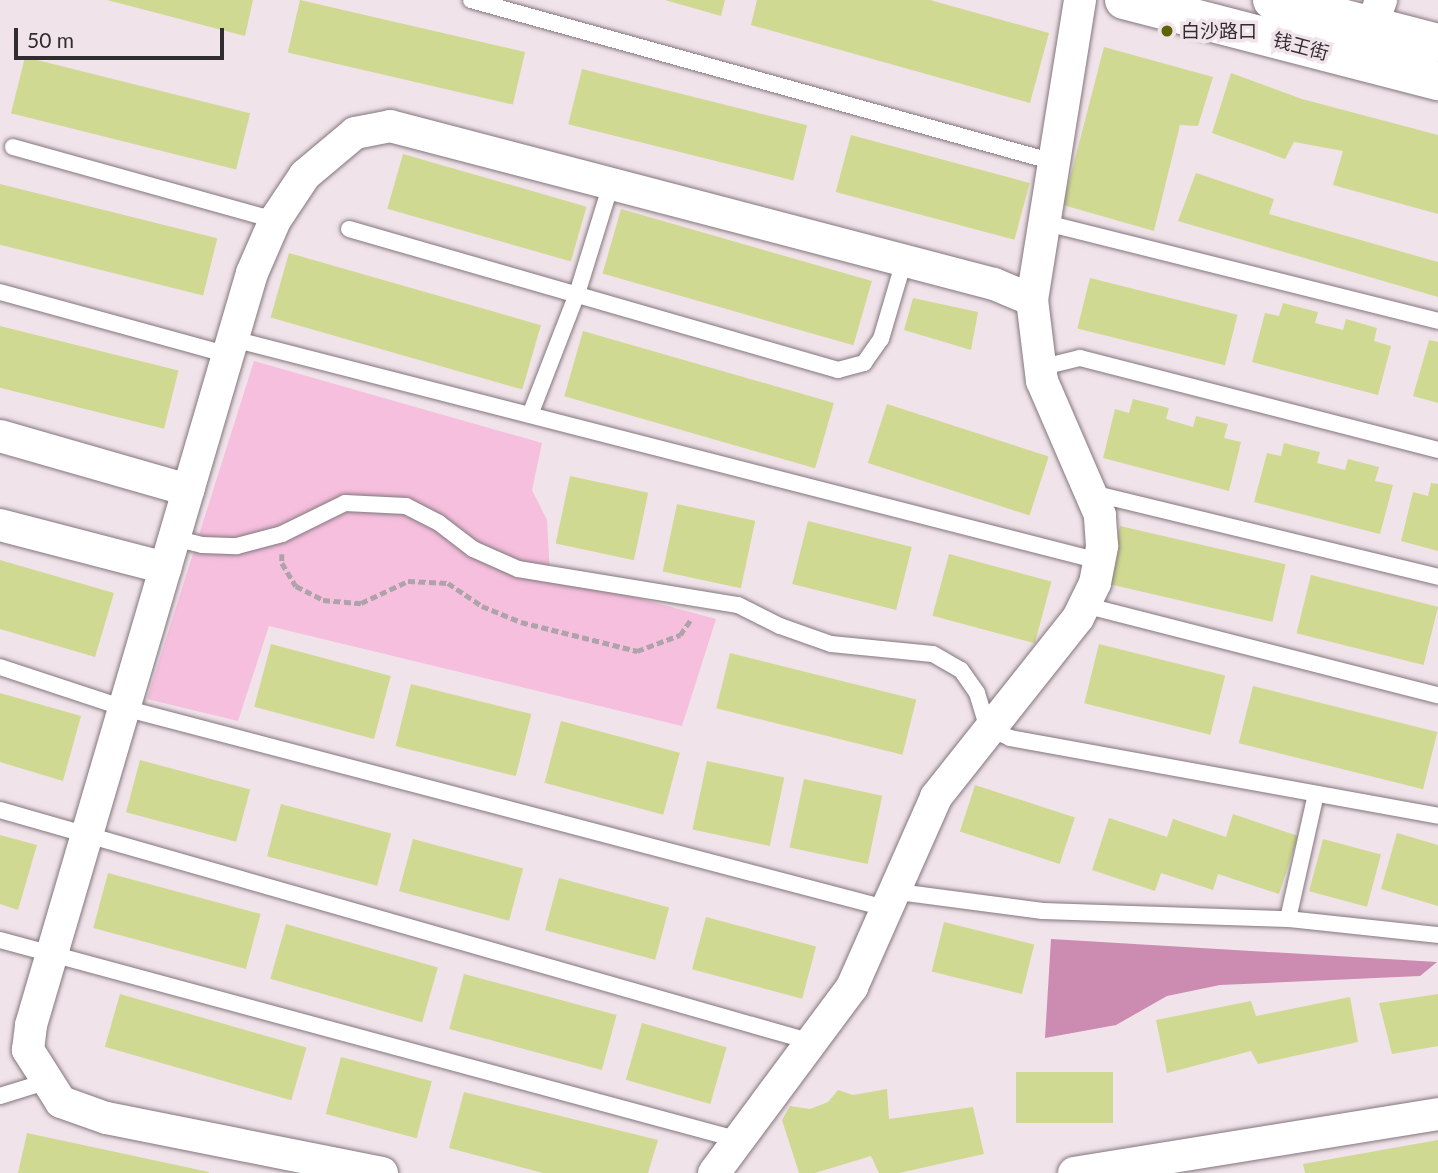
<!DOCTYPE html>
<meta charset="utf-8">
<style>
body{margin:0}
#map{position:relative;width:1438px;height:1173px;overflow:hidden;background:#f1e3ea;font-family:Lato,"Noto Sans SC",sans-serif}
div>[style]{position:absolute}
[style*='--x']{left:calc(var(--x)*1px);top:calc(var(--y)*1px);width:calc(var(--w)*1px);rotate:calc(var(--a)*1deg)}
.green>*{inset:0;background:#f5bfdd}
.forest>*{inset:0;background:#cc8bb0}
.building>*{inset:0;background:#d0d992;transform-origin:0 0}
.path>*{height:4.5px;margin-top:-2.25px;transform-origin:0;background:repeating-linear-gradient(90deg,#aea3a9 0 7px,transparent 0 10.5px)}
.roads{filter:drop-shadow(0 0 2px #82767c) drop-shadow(0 0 2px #82767c)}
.lane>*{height:16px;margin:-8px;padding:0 8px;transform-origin:8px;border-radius:8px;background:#fff}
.street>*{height:32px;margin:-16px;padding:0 16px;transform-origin:16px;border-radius:16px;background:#fff}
.secondary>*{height:38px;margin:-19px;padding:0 19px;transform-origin:19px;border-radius:19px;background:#fff}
.dots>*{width:19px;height:19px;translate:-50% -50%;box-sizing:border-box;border:4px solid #f1e3ea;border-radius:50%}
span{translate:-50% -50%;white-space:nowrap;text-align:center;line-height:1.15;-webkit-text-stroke:7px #f1e3ea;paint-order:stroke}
.poi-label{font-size:19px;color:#312c2f}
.left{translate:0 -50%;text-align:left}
.street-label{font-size:19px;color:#312c2f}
.scale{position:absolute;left:14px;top:28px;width:210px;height:32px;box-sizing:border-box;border:4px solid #312c2f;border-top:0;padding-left:9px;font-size:21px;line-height:24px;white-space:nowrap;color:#312c2f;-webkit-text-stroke:5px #f1e3ea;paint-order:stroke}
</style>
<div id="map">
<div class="green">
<i style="clip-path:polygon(254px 361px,542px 443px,532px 490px,547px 520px,550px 575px,716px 619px,682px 726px,269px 626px,238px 721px,147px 699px)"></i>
</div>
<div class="forest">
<i style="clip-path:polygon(1051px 939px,1437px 962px,1420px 976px,1220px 985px,1167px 996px,1116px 1025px,1045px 1038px)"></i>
</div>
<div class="building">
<i style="clip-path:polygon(107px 0,253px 0,245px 36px)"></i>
<i style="left:300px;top:0;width:231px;height:54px;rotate:13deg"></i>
<i style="clip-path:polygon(665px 0,725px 0,721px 16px)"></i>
<i style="clip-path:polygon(757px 0,930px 0,1049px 33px,1030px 103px,751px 25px)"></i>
<i style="clip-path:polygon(1104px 47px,1213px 77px,1198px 126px,1180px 125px,1154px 231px,1063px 205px)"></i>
<i style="left:25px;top:57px;width:232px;height:58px;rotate:14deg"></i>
<i style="left:582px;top:69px;width:232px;height:57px;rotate:14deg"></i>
<i style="clip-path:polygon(1231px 73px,1302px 99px,1438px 135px,1438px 214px,1333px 185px,1343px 151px,1294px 142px,1285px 159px,1212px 133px)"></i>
<i style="left:851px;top:135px;width:185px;height:59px;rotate:15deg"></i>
<i style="left:403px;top:154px;width:191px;height:57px;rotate:16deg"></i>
<i style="clip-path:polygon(1196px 173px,1274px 199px,1269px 214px,1438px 262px,1438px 297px,1178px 221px)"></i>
<i style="left:0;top:184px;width:224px;height:59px;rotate:14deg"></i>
<i style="left:621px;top:209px;width:261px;height:67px;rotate:16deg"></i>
<i style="left:289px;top:253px;width:262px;height:67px;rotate:16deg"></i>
<i style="left:1090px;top:278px;width:152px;height:52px;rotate:14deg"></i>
<i style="clip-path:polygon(913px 298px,978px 312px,971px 350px,904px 330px)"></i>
<i style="clip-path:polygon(1283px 303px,1318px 312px,1315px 323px,1343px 330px,1346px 319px,1377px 328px,1374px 341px,1391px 346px,1378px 395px,1252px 362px,1265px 313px,1279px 316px)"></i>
<i style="left:0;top:326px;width:184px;height:60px;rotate:14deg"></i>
<i style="left:583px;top:331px;width:261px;height:68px;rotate:16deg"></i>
<i style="clip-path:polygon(1429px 340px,1438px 342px,1438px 403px,1413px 396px)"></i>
<i style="clip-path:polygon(1133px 399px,1169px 408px,1166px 419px,1193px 427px,1196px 416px,1228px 424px,1224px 438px,1241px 442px,1229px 491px,1103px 458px,1115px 409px,1129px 413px)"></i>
<i style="left:887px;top:404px;width:170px;height:62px;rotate:18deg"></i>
<i style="clip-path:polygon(1284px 443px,1320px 452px,1317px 463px,1345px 470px,1348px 459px,1379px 467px,1375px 481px,1393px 485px,1380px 534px,1254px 502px,1267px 453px,1281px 456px)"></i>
<i style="left:570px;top:476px;width:80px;height:69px;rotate:12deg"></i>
<i style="clip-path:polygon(1431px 483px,1438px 484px,1438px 551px,1401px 541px,1413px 492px,1428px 496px)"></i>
<i style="left:677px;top:504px;width:80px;height:69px;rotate:12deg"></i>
<i style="left:808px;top:521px;width:107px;height:65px;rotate:14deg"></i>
<i style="left:1120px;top:526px;width:170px;height:59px;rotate:13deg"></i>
<i style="left:949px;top:554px;width:106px;height:64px;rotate:15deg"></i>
<i style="clip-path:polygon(0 560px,114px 593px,95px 657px,0 629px)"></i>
<i style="left:1311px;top:575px;width:131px;height:60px;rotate:14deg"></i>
<i style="left:271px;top:644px;width:124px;height:65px;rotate:15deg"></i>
<i style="left:1099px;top:644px;width:130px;height:61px;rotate:14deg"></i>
<i style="left:730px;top:653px;width:192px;height:57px;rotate:14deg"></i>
<i style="left:411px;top:684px;width:124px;height:64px;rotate:14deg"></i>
<i style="left:1253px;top:686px;width:190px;height:59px;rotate:14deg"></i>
<i style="clip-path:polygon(0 693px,81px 716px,63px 781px,0 762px)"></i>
<i style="left:561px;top:721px;width:123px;height:64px;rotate:15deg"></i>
<i style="left:140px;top:760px;width:114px;height:54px;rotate:15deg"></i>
<i style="left:707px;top:761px;width:79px;height:70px;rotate:12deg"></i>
<i style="left:804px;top:779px;width:80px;height:70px;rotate:12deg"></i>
<i style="left:975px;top:785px;width:105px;height:49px;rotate:18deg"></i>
<i style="left:281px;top:804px;width:114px;height:54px;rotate:15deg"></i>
<i style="clip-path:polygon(1233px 814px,1298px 836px,1279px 894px,1218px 874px,1213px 890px,1161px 873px,1155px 891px,1092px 870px,1109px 818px,1167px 837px,1173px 819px,1226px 837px)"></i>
<i style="clip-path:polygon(1397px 833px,1438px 845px,1438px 906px,1381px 889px)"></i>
<i style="clip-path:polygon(0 835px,37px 845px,18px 910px,0 904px)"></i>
<i style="left:413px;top:839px;width:114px;height:54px;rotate:15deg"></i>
<i style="left:1323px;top:839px;width:60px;height:54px;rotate:15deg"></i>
<i style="left:108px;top:873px;width:158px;height:57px;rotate:15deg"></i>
<i style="left:559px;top:878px;width:114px;height:54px;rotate:15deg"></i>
<i style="left:706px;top:917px;width:114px;height:54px;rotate:15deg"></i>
<i style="left:944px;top:922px;width:93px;height:51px;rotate:14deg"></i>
<i style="left:286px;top:924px;width:158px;height:57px;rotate:16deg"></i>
<i style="left:464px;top:974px;width:158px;height:57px;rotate:15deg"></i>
<i style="left:120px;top:994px;width:194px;height:55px;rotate:16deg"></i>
<i style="clip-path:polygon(1438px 994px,1438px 1046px,1392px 1054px,1379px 1003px)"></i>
<i style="clip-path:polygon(1350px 997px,1358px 1042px,1258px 1064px,1251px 1051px,1167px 1073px,1156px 1020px,1251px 1001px,1256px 1016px)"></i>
<i style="left:642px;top:1023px;width:88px;height:59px;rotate:16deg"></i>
<i style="left:341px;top:1057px;width:94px;height:59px;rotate:15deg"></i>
<i style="left:1113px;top:1072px;width:51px;height:97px;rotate:90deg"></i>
<i style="clip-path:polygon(887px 1089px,889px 1119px,973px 1107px,984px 1154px,899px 1173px,879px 1173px,871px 1156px,815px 1173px,799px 1173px,782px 1120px,790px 1106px,810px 1109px,828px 1102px,838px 1090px,853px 1095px)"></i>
<i style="clip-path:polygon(464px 1092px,658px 1140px,648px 1173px,543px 1173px,449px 1148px)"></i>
<i style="clip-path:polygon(27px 1133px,209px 1172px,209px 1173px,18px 1173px)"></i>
<i style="clip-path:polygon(1438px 1140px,1438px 1173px,1305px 1173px,1303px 1164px)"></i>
</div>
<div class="path">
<i style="--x:282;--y:554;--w:9;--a:90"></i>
<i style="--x:282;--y:563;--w:27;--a:59"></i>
<i style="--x:296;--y:586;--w:30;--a:27"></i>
<i style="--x:323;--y:600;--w:38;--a:5"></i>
<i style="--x:361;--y:603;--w:52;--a:-25.1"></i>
<i style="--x:408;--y:581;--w:40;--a:2.9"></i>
<i style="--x:448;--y:583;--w:41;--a:34.1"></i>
<i style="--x:482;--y:606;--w:42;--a:22.3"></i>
<i style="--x:521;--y:622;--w:120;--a:14"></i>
<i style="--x:637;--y:651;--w:46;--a:-20.4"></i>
<i style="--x:680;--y:635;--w:19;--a:-55"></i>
</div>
<div class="roads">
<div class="lane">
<i style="--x:471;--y:0;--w:605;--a:15.53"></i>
<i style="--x:13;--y:147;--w:272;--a:15.6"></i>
<i style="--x:1046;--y:223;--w:404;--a:14"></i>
<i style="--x:349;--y:229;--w:509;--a:16.08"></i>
<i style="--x:838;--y:370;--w:27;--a:-15"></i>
<i style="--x:864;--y:363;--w:29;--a:-55"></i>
<i style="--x:881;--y:339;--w:81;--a:-73.6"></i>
<i style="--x:0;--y:292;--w:237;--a:15.4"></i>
<i style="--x:233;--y:339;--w:894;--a:14.38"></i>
<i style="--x:1039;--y:368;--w:42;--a:-13.7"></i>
<i style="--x:1080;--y:358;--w:370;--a:14.4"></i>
<i style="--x:530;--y:415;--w:130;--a:-68.8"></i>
<i style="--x:577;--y:294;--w:115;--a:-72.8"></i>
<i style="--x:1092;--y:493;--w:356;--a:13.6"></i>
<i style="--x:174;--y:538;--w:29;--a:14"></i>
<i style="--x:202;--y:545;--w:35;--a:2"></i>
<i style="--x:237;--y:546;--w:47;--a:-14.9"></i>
<i style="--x:282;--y:534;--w:70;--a:-26.2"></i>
<i style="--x:345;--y:503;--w:61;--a:2.8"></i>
<i style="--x:406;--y:506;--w:37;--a:27"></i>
<i style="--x:439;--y:523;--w:43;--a:37.4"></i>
<i style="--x:473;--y:549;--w:49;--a:24"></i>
<i style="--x:518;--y:569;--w:223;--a:9.3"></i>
<i style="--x:738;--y:605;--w:47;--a:26.6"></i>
<i style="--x:780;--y:626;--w:54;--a:19.4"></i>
<i style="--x:831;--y:644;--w:102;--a:5.6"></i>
<i style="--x:933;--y:654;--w:32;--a:30"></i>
<i style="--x:961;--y:670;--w:28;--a:55"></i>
<i style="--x:977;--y:693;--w:37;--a:73"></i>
<i style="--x:988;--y:728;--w:24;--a:24"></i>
<i style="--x:1010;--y:738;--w:435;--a:10.3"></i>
<i style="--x:1084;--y:605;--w:365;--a:14.3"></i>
<i style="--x:0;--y:667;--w:131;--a:18.3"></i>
<i style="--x:124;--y:708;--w:787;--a:14.73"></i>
<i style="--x:0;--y:810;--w:844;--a:15.95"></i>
<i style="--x:891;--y:891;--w:153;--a:7.5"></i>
<i style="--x:1043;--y:911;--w:245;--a:1.9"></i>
<i style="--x:1288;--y:919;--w:151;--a:6.1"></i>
<i style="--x:1288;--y:919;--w:128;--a:-77.4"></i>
<i style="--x:0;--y:940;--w:766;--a:15.14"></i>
<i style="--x:0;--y:1096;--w:47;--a:-17.3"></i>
</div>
<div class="street">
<i style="--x:1365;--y:46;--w:49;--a:-70.8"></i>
<i style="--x:0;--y:436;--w:196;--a:16"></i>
<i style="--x:0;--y:525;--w:171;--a:14.6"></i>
<i style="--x:382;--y:1173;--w:281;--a:-168.7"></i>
<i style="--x:106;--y:1118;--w:48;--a:-160.4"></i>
<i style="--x:61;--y:1102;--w:62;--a:-122.4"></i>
<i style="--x:28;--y:1050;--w:25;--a:-83"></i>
<i style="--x:31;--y:1025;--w:784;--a:-73.62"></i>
<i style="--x:252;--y:273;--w:58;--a:-66.5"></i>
<i style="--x:275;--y:220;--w:54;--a:-56.3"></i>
<i style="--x:305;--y:175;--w:65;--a:-40"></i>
<i style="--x:355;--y:133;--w:36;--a:-11"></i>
<i style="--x:390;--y:126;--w:624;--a:14.66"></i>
<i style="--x:994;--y:284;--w:41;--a:22.8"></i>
<i style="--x:714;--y:1173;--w:232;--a:-53.4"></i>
<i style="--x:852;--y:987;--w:208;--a:-66.1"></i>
<i style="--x:936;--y:797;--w:228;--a:-51.6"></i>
<i style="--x:1078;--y:618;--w:39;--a:-64"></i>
<i style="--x:1095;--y:583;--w:38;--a:-79"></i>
<i style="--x:1102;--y:546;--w:31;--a:-94"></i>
<i style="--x:1100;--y:515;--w:146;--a:-113.4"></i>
<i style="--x:1042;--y:381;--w:82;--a:-97"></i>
<i style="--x:1032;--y:300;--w:304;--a:-80.9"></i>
<i style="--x:1074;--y:1173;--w:369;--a:-9.2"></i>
</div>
<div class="secondary">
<i style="--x:1124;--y:0;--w:324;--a:14.5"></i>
<i style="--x:1272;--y:0;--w:171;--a:14.5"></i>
</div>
</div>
<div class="dots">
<i style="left:1167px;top:31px;background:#5c6300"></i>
</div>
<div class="poi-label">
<span class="left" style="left:1181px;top:31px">白沙路口</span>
</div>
<div class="street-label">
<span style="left:1301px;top:46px;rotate:15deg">钱王街</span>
</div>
<div class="scale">50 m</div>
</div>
